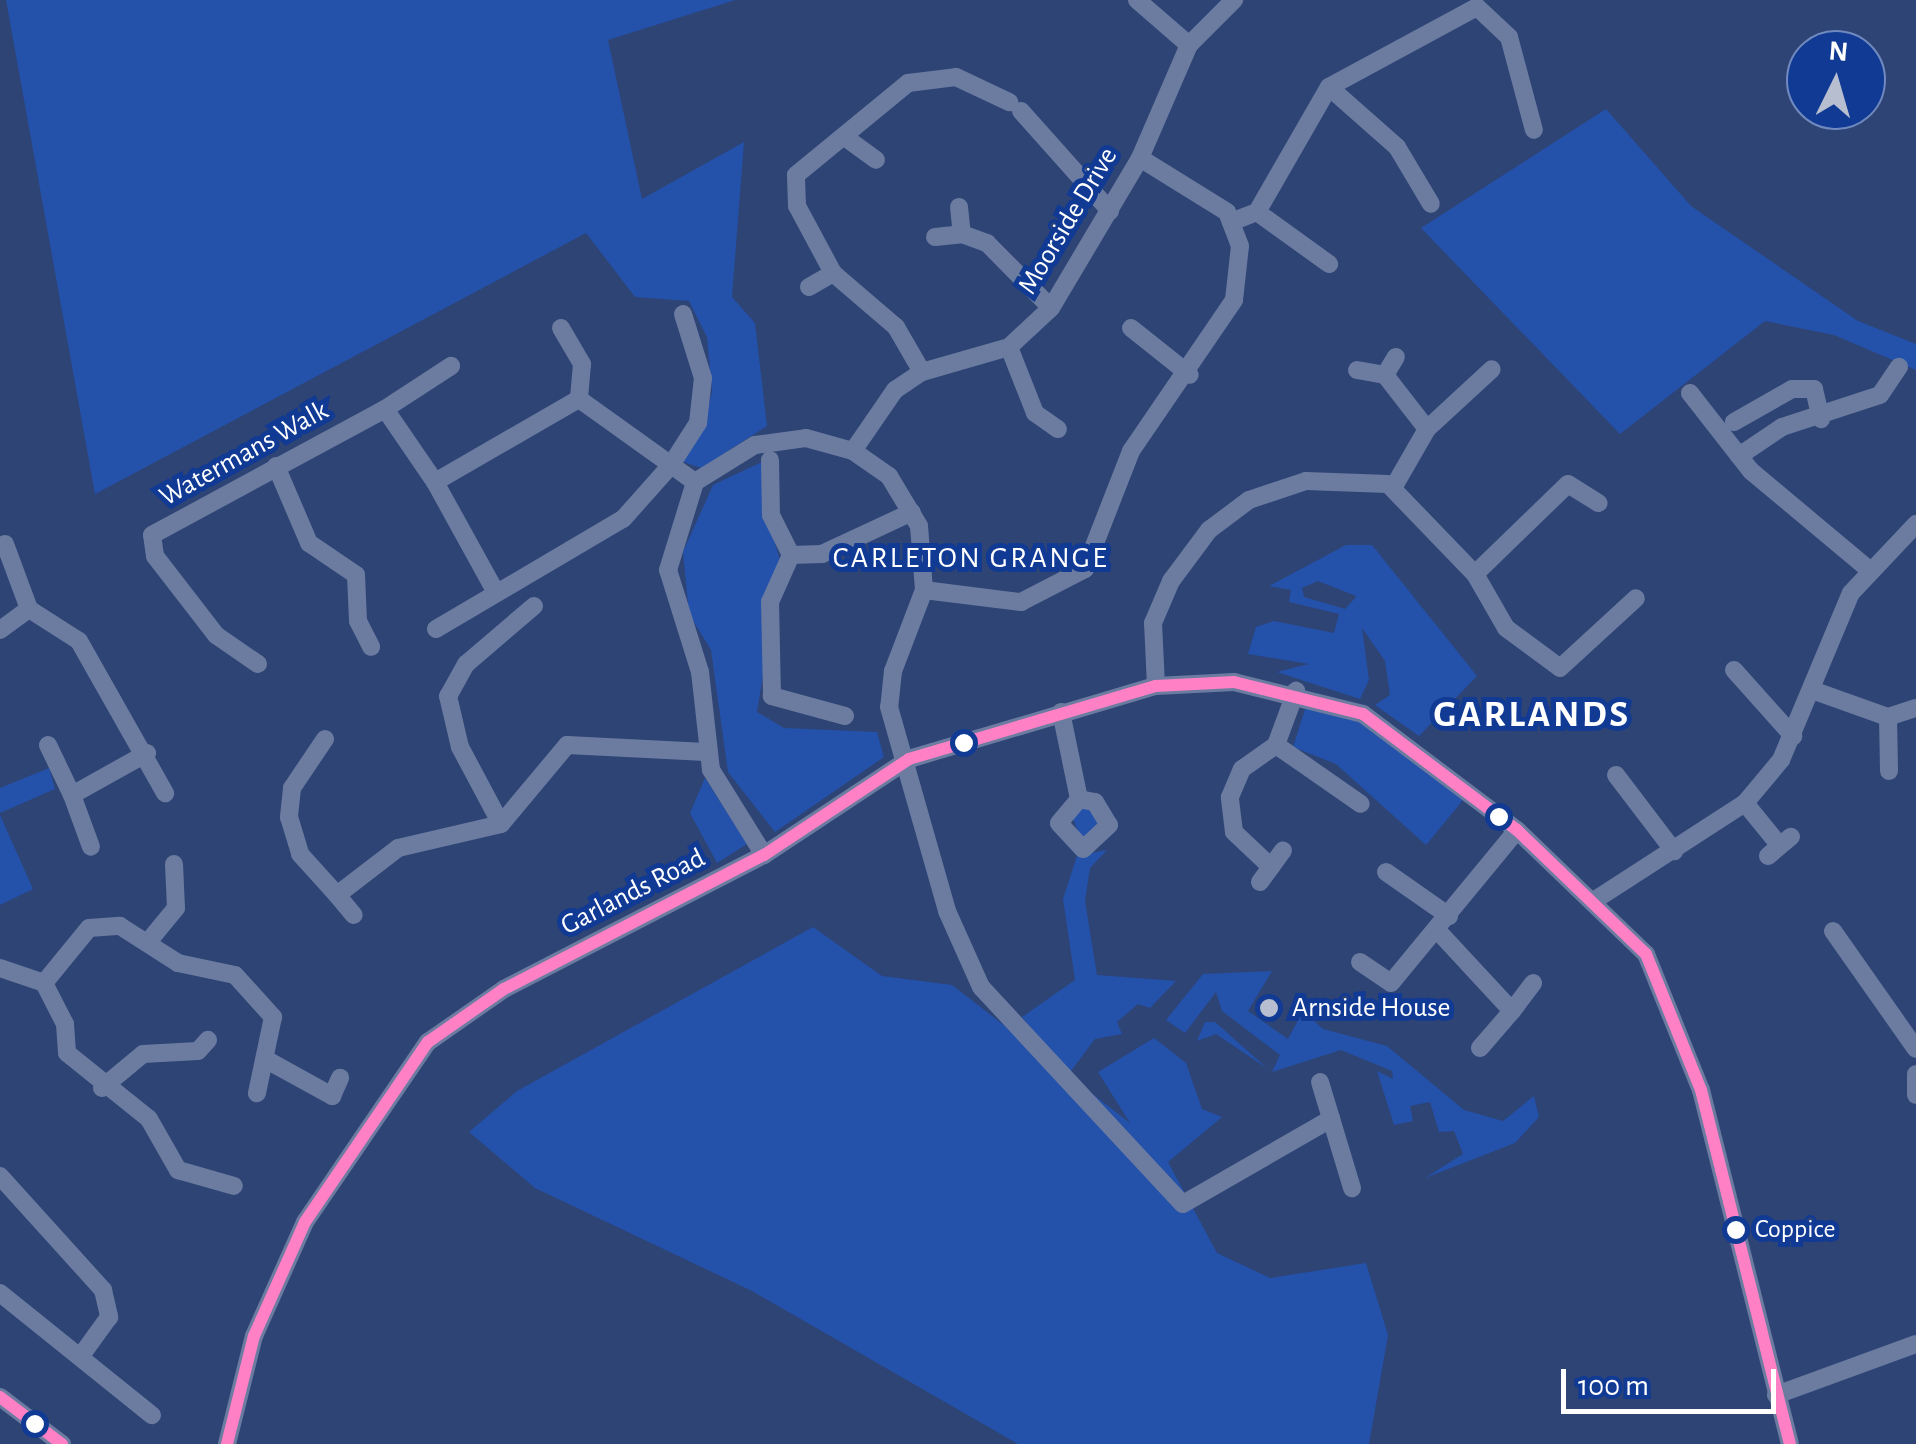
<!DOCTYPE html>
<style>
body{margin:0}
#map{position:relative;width:1916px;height:1444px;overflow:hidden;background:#2e4475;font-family:"Alegreya Sans",sans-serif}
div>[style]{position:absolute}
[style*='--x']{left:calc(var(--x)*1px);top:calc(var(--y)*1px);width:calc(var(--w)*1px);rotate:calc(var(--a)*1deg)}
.green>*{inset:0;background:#2451aa}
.minor>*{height:18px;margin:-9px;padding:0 9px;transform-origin:9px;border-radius:9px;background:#6b7ca0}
.bus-1>*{height:12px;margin:-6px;padding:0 6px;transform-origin:6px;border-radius:6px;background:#ff80c5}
.dots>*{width:28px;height:28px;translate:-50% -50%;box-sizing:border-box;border:5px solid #103a93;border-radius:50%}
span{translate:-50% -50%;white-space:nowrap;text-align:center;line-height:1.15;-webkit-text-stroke:10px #103a93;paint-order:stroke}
.bus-label{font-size:26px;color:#fff}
.left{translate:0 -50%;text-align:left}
.street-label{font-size:28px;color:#fff}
.poi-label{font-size:28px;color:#fff}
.neighbourhood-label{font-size:30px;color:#fff;letter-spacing:2.5px}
.district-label{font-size:38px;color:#fff;font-weight:700;letter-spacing:2.5px}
.north{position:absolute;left:1786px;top:30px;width:100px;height:100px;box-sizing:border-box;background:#103a93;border:2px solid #7089be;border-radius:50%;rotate:5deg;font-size:28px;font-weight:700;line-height:40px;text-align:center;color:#fff}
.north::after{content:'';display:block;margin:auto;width:35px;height:45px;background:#b6becf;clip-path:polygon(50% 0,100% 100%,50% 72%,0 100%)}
.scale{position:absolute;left:1561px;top:1369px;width:215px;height:45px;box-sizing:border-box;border:5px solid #fff;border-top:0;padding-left:12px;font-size:30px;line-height:35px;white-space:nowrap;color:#fff;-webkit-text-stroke:8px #103a93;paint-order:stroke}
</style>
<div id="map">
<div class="green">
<i style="clip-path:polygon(6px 0,735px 0,608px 40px,642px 199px,744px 142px,732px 297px,755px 323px,767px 426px,701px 468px,681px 461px,703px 429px,712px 391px,707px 337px,689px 301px,635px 297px,586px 233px,95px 494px)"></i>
<i style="clip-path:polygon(1606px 109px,1691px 206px,1858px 321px,1916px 344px,1916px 370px,1834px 335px,1765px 321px,1620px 434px,1421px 228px)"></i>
<i style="clip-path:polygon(766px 460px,766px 514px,781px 563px,757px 712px,784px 728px,877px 732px,884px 757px,775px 832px,728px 772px,711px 650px,689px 614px,683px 552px,713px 485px)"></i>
<i style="clip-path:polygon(evenodd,1346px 545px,1372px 545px,1477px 676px,1419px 736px,1375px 705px,1390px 695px,1385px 661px,1362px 628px,1369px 680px,1360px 699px,1277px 672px,1309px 664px,1248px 654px,1256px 627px,1274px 621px,1334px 633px,1339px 614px,1289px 602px,1291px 590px,1269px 586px,1346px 545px,1318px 581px,1356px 596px,1356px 597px,1345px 609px,1304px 597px,1302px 588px,1318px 581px)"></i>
<i style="clip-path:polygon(1307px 703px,1347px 712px,1463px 800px,1426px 845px,1336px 764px,1293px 747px)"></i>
<i style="clip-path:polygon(49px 768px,55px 789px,0 813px,0 788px)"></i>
<i style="clip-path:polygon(705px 778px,747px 844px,717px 863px,690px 813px)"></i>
<i style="clip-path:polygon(1096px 799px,1102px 835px,1080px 837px,1071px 813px)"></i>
<i style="clip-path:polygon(0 815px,33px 889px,0 905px)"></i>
<i style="clip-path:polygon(1107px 850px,1090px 868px,1085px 901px,1097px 975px,1176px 981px,1150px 1008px,1138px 1004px,1117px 1022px,1122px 1034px,1095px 1039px,1068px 1075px,1130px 1123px,1098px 1072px,1154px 1038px,1186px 1063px,1202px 1109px,1222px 1117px,1168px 1162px,1217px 1253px,1270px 1278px,1366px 1263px,1388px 1335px,1369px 1444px,1018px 1444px,752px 1291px,535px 1188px,469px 1132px,517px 1091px,813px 927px,882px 976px,952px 985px,1067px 1074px,1022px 1017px,1075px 980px,1063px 899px,1077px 856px)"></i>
<i style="clip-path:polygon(1272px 971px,1248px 1011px,1288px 1039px,1303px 1011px,1323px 1029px,1387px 1046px,1464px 1110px,1503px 1121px,1534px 1096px,1539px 1117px,1515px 1143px,1425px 1178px,1463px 1154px,1454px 1131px,1439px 1132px,1430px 1102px,1410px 1106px,1413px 1121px,1394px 1125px,1377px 1071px,1393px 1079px,1392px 1071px,1341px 1050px,1272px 1072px,1280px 1055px,1222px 1011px,1216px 992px,1185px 1033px,1166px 1020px,1203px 974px)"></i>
<i style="clip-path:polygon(1205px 1022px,1215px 1022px,1268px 1069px,1216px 1034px,1197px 1041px)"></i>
</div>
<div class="minor">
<i style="--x:1137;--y:0;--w:69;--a:40.9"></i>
<i style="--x:1329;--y:87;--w:91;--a:41.4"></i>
<i style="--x:1397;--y:147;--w:66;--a:59.2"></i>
<i style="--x:1021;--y:111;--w:134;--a:48.3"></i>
<i style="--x:846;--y:138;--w:37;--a:36"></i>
<i style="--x:959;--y:207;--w:27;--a:84"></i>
<i style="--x:962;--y:234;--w:27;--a:20"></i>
<i style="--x:987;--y:243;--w:91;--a:45.4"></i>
<i style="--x:1257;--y:212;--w:89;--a:35.8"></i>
<i style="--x:1231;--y:222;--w:28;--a:-21"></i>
<i style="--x:1257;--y:212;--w:144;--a:-60.1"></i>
<i style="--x:1329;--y:87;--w:168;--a:-28.4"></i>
<i style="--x:1477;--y:7;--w:44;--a:43.2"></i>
<i style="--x:1509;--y:37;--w:96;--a:75"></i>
<i style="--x:935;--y:237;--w:27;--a:-6"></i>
<i style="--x:809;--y:287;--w:28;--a:-30"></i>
<i style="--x:561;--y:328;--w:42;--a:59.7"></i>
<i style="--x:582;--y:364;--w:35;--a:95"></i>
<i style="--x:1131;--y:328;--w:75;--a:38.5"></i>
<i style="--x:1009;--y:347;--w:71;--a:68.5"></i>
<i style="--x:1035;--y:413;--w:28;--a:35"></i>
<i style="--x:1357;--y:370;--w:28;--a:10"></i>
<i style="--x:1385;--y:375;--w:68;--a:52.1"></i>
<i style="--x:1427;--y:429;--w:68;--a:120"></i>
<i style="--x:922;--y:372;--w:52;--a:-120"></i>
<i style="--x:896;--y:327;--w:83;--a:-139.4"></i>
<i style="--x:833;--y:273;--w:76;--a:-118.2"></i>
<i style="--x:797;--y:206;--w:31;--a:-92"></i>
<i style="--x:796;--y:175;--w:145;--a:-39.4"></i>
<i style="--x:908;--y:83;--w:48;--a:-7.1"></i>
<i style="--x:956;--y:77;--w:59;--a:25.3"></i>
<i style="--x:1385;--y:375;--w:21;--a:-59"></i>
<i style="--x:1690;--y:393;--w:99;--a:52"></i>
<i style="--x:1751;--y:471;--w:153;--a:39.9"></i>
<i style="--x:385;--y:409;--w:79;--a:-33.1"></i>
<i style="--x:1734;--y:422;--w:67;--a:-29.6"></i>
<i style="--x:1792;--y:389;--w:22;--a:0"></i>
<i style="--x:1814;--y:389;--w:31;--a:77"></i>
<i style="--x:1427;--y:429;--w:88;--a:-42.7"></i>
<i style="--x:853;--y:451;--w:74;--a:-55.5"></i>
<i style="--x:895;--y:390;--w:32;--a:-34"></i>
<i style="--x:922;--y:372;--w:91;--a:-16"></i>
<i style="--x:1009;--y:347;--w:57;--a:-42.9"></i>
<i style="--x:1051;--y:308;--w:174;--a:-59.3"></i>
<i style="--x:1140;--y:158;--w:123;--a:-66.6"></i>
<i style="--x:1189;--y:45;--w:64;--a:-45"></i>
<i style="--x:1739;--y:456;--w:52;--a:-34"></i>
<i style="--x:1782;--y:427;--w:103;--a:-18.1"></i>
<i style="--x:1880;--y:395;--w:34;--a:-56"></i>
<i style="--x:770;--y:460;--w:55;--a:89"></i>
<i style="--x:771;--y:515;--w:45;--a:63.4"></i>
<i style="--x:276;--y:466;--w:84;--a:66.8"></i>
<i style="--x:309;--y:543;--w:57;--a:34.2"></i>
<i style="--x:356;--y:575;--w:46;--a:87.5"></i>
<i style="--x:358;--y:621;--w:29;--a:63"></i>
<i style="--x:435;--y:482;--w:122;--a:61.1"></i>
<i style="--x:5;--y:544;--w:69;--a:69.7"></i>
<i style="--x:29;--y:609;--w:59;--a:32.6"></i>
<i style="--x:79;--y:641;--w:175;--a:60.5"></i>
<i style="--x:1475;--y:574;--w:129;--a:-44.1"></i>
<i style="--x:1568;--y:484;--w:36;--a:32"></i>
<i style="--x:924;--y:590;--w:98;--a:7.1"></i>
<i style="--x:1021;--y:602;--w:72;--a:-27.3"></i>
<i style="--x:1085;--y:569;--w:127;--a:-68.7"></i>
<i style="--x:1131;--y:451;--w:183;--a:-55.7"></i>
<i style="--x:1234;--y:300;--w:54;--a:-83.7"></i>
<i style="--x:1240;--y:246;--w:36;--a:-111"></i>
<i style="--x:1227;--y:212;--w:102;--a:-148.2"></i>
<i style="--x:534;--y:606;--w:89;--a:139.5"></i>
<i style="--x:466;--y:664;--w:37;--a:119"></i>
<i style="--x:448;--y:696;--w:52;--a:76.8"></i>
<i style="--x:460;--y:747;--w:87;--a:62"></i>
<i style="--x:501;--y:824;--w:103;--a:-50.1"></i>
<i style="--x:567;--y:745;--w:139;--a:2.9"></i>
<i style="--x:436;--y:629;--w:217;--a:-30.5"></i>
<i style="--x:623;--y:519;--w:72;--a:-48.4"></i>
<i style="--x:671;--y:465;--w:50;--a:-57.3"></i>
<i style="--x:698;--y:423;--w:45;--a:-83.7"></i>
<i style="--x:703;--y:378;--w:67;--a:-107.4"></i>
<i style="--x:0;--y:630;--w:36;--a:-36"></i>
<i style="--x:258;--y:664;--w:51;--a:-145.4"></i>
<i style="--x:216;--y:635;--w:100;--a:-127.7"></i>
<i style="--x:155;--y:556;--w:21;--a:-98"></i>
<i style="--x:152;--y:535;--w:265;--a:-28.4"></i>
<i style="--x:385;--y:409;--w:88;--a:55.6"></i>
<i style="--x:435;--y:482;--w:166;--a:-30"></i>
<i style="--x:579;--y:399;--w:143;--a:35.6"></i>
<i style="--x:1734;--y:670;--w:89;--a:48.2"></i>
<i style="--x:1156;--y:686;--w:63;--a:-92.7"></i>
<i style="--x:1153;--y:623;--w:46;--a:-66.8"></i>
<i style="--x:1171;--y:581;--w:64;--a:-53.3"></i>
<i style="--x:1209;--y:530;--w:50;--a:-36.9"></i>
<i style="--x:1249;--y:500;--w:60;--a:-18.4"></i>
<i style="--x:1306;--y:481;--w:82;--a:2.1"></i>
<i style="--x:1388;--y:484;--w:125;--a:46"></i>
<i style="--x:1475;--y:574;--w:62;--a:60.1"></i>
<i style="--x:1506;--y:628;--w:67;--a:36.5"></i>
<i style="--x:1560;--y:668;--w:103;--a:-42.6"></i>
<i style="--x:1812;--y:690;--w:81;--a:19.6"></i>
<i style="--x:1888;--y:717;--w:29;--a:-18"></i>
<i style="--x:1061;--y:712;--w:89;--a:78.3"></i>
<i style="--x:1079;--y:799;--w:16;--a:11"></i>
<i style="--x:1095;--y:802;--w:27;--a:59"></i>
<i style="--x:1109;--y:825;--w:35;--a:137"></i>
<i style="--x:1083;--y:849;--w:35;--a:-133"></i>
<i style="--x:1059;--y:823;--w:31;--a:-50"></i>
<i style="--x:845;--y:716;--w:76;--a:-164.7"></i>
<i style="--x:772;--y:696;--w:94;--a:-91.2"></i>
<i style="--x:770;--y:602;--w:51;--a:-65.9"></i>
<i style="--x:791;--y:555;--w:31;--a:-2"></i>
<i style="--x:822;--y:554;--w:99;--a:-25"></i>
<i style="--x:1888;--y:717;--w:54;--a:88.9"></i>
<i style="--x:325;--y:739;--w:59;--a:124"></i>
<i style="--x:292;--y:788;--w:29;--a:96"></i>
<i style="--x:289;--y:817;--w:39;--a:73"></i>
<i style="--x:300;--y:854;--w:55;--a:47.9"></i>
<i style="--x:337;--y:895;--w:77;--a:-37.6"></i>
<i style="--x:398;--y:848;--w:106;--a:-13.1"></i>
<i style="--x:48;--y:745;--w:55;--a:64.4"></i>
<i style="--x:72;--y:795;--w:86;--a:-29.2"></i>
<i style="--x:1276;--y:745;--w:103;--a:34.8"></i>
<i style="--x:1616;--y:775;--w:96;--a:52.7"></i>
<i style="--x:72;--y:795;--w:55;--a:69.9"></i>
<i style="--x:1745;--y:803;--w:55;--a:50.9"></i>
<i style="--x:764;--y:855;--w:100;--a:-121.9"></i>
<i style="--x:711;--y:770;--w:99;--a:-96.4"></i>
<i style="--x:700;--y:672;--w:107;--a:-107.4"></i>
<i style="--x:668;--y:570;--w:92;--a:-72.9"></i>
<i style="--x:695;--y:482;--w:70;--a:-31.7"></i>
<i style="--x:755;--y:445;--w:51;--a:-7.8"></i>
<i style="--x:806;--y:438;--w:49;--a:15.5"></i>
<i style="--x:853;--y:451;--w:44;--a:34.8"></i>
<i style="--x:889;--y:476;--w:58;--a:59"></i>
<i style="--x:919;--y:526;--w:64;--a:85.5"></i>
<i style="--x:924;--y:590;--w:87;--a:110.9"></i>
<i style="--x:893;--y:671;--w:36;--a:96"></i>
<i style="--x:889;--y:707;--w:212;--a:74.1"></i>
<i style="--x:947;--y:911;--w:83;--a:65.9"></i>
<i style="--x:981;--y:987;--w:296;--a:47.1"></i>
<i style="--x:1183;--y:1204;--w:171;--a:-29.9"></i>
<i style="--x:1768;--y:856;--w:30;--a:-40"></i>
<i style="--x:1271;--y:867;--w:51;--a:-136.6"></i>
<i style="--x:1234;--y:832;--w:35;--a:-97"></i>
<i style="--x:1230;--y:797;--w:30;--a:-67"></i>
<i style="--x:1242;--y:769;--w:42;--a:-35.2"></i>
<i style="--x:1276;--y:745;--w:58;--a:-69.7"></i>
<i style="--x:1386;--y:872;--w:77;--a:34.9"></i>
<i style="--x:1260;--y:882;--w:39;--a:-54"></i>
<i style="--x:337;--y:895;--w:26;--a:50"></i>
<i style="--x:1595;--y:900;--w:179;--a:-32.9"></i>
<i style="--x:1745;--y:803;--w:56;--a:-50.1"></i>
<i style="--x:1781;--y:760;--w:181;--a:-67.3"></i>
<i style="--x:1851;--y:593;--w:95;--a:-46.7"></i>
<i style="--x:1437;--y:930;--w:110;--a:47.2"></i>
<i style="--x:1512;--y:1011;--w:35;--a:-53"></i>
<i style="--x:1833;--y:931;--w:144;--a:54.9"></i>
<i style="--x:148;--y:942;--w:44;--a:-50.5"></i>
<i style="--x:176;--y:908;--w:44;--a:-92.6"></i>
<i style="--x:1360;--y:962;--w:37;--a:34"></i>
<i style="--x:1391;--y:983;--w:198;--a:-50.5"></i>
<i style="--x:0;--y:968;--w:46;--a:18.8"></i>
<i style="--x:44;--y:983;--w:46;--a:62.9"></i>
<i style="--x:65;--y:1024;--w:29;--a:86"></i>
<i style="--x:67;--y:1053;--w:105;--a:38.8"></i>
<i style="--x:149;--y:1119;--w:59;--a:60.4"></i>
<i style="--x:178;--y:1170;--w:58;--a:15.9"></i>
<i style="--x:44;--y:983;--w:71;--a:-50.7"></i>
<i style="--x:89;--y:928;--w:31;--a:-4"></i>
<i style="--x:120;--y:926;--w:69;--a:32.5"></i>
<i style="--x:178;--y:963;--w:58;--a:11.9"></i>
<i style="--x:235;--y:975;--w:57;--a:47.9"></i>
<i style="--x:273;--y:1017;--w:78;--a:101.9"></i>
<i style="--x:1480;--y:1048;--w:49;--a:-49.1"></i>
<i style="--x:265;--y:1059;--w:77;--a:28.9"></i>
<i style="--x:332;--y:1096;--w:20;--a:-66"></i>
<i style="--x:1916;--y:1074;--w:21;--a:90"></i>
<i style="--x:1320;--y:1082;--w:111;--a:73.2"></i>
<i style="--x:102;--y:1088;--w:53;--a:-39.7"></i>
<i style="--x:143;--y:1054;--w:55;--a:-3.1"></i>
<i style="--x:198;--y:1051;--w:15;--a:-48"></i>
<i style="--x:0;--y:1176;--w:154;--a:47.9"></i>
<i style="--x:103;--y:1290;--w:28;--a:77"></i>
<i style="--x:109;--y:1317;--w:49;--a:125.9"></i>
<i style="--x:0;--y:1293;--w:195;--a:38.8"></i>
<i style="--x:1776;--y:1395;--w:149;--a:-20"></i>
<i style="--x:0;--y:1397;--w:78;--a:37.2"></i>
<i style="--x:227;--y:1444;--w:111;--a:-76"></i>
<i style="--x:254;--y:1336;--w:125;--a:-65.9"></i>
<i style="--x:305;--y:1222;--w:218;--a:-55.7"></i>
<i style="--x:428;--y:1042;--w:93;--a:-34.9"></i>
<i style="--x:504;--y:989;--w:292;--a:-27.3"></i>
<i style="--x:764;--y:855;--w:174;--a:-33.5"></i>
<i style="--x:909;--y:759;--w:258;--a:-16.5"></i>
<i style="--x:1156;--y:686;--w:78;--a:-2.9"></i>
<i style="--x:1234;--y:682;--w:133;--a:13.9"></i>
<i style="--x:1363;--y:714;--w:193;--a:37"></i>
<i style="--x:1517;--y:830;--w:179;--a:43.9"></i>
<i style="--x:1646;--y:954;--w:147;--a:68"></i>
<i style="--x:1701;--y:1090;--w:365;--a:75.9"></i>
</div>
<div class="bus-1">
<i style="--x:0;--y:1397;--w:78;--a:37.2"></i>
<i style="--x:227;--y:1444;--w:111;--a:-76"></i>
<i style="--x:254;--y:1336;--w:125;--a:-65.9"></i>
<i style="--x:305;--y:1222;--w:218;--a:-55.7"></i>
<i style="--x:428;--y:1042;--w:93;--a:-34.9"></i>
<i style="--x:504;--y:989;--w:292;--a:-27.3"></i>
<i style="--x:764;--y:855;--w:174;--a:-33.5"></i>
<i style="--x:909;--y:759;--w:258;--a:-16.5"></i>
<i style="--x:1156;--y:686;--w:78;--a:-2.9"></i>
<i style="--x:1234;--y:682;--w:133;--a:13.9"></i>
<i style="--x:1363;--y:714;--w:193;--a:37"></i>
<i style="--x:1517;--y:830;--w:179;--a:43.9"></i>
<i style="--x:1646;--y:954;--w:147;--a:68"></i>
<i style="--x:1701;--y:1090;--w:365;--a:75.9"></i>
</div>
<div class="dots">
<i style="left:964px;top:743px;background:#fff"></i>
<i style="left:1499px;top:817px;background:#fff"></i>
<i style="left:1269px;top:1008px;background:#b6becf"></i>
<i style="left:1736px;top:1230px;background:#fff"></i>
<i style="left:35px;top:1424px;background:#fff"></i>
</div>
<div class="bus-label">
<span class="left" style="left:1755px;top:1230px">Coppice</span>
</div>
<div class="street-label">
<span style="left:1068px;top:221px;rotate:-59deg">Moorside Drive</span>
<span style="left:244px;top:454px;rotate:-29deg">Watermans Walk</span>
<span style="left:633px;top:892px;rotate:-27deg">Garlands Road</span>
</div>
<div class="poi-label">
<span class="left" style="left:1292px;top:1008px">Arnside House</span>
</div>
<div class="neighbourhood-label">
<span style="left:971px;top:558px">CARLETON GRANGE</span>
</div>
<div class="district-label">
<span style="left:1532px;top:716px">GARLANDS</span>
</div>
<div class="north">N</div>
<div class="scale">100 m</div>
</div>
